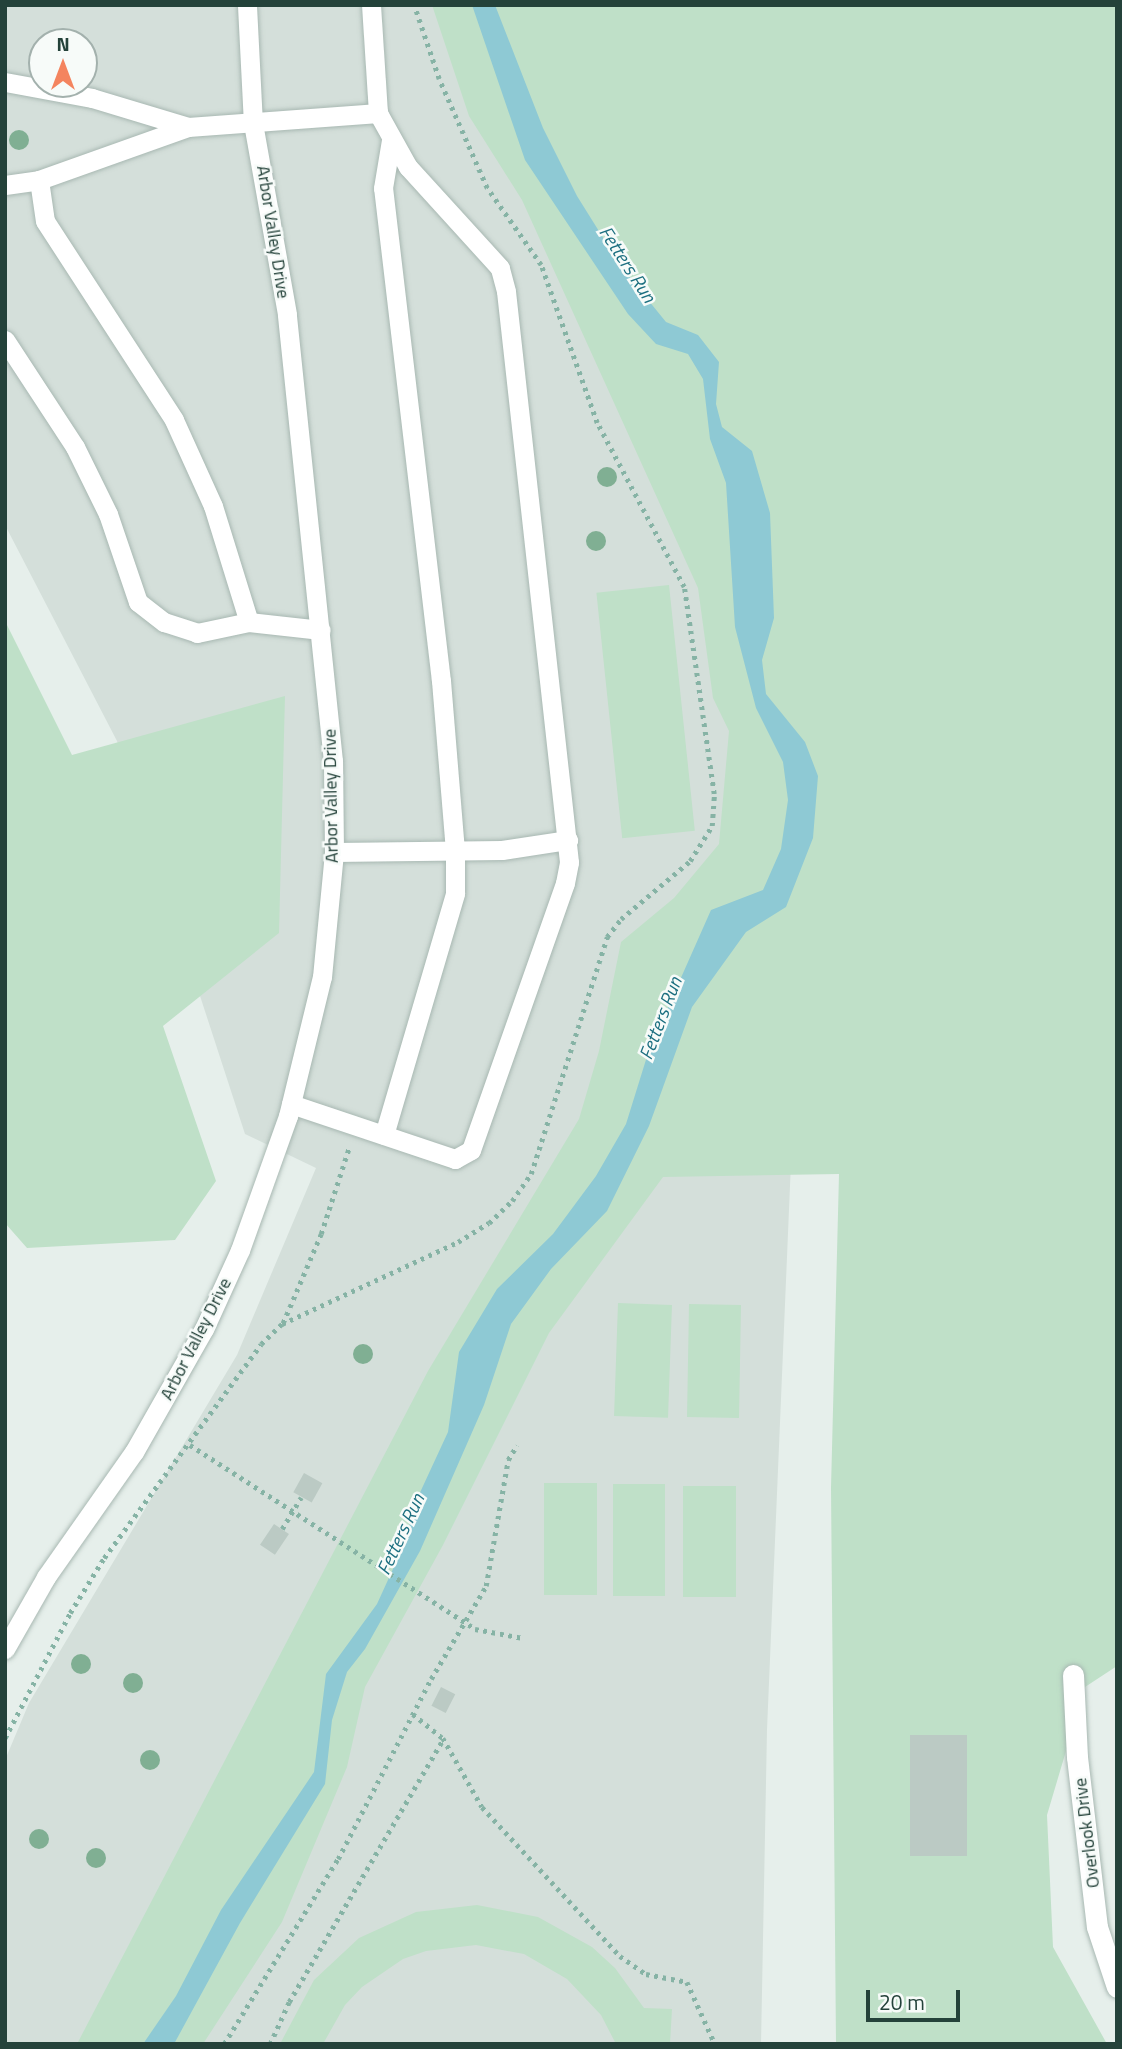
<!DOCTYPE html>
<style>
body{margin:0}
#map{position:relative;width:1122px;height:2049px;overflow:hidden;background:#e6efeb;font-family:"Titillium Web",sans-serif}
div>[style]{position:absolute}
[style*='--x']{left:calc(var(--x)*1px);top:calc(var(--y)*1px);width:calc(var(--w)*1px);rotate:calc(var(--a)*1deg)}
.built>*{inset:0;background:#d4dfda}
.green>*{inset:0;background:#bfe0c8;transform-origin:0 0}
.water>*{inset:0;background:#8ec9d4}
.building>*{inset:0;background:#bbcac4;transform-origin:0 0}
.path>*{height:4.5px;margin-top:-2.25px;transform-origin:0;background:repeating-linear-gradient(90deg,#86b3a5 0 3.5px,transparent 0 8.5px)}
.roads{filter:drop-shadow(0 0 2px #a8b8b2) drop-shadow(0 0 2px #a8b8b2)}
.service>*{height:19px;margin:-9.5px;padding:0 9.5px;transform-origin:9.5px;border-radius:9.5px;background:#fff}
.minor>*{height:21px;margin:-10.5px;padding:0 10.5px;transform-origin:10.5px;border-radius:10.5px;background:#fff}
.trees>*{width:20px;height:20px;margin:-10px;border-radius:50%;background:#80af93}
span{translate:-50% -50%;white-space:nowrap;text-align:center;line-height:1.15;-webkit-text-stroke:5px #f7fbf9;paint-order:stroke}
.street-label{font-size:18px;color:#24423a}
.water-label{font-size:19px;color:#1c6f80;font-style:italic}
.frame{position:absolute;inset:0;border:7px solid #24423a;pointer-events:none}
.north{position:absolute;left:28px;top:28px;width:70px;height:70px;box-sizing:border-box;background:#f7fbf9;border:2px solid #a3b1ad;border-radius:50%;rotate:0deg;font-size:19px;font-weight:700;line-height:28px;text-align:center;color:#24423a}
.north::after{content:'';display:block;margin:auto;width:24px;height:32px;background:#f4845f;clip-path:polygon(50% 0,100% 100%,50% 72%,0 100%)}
.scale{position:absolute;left:866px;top:1990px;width:94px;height:32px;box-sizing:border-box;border:4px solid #24423a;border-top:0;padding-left:9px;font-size:21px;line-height:24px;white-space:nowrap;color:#24423a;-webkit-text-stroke:5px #f7fbf9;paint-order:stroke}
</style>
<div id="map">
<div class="built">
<i style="clip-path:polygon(evenodd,5px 5px,504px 5px,813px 642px,767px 1730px,761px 2044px,5px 2044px,5px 1760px,29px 1703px,237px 1355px,316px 1168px,245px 1134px,117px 741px,5px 525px,5px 5px,42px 42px,84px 42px,84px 84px,42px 84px,42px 42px)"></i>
</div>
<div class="green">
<i style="clip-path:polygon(432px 5px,1117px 5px,1117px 1666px,1085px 1687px,1047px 1815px,1053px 1947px,1107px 2044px,836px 2044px,831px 1488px,839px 1174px,663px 1177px,549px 1333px,443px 1545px,365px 1687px,347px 1767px,282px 1922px,203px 2044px,77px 2044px,428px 1371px,579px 1119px,599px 1051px,621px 942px,674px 898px,719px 844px,729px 731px,713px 698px,698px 588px,522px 200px,469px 116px)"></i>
<i style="left:669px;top:585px;width:247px;height:73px;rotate:84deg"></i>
<i style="clip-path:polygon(5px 621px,72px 755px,285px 696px,279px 933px,163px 1026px,216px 1181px,175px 1240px,27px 1248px,5px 1223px)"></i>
<i style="left:618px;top:1303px;width:54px;height:113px;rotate:2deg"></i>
<i style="left:689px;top:1304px;width:52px;height:113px;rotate:1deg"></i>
<i style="left:544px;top:1483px;width:53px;height:112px"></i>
<i style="left:613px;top:1484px;width:52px;height:112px"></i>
<i style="left:683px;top:1486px;width:53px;height:111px"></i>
<i style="clip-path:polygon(477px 1905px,538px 1917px,592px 1947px,615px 1968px,644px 2008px,672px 2009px,670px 2044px,616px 2044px,601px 2015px,567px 1979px,524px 1954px,476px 1945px,426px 1951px,403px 1959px,362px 1987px,345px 2005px,323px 2044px,280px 2044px,314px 1980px,359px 1938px,416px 1912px)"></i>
</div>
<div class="water">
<i style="clip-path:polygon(472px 5px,495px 5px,543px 128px,577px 196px,622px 268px,666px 322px,698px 335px,719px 362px,716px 404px,722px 427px,752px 451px,770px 513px,774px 618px,762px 660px,766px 694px,805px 742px,818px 776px,813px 838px,786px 907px,746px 932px,692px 1007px,649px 1126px,607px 1211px,551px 1269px,511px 1324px,484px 1405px,420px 1551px,365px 1649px,347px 1672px,332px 1720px,325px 1784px,240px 1923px,174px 2044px,143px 2044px,176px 1996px,221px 1910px,314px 1772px,326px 1674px,377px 1604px,403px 1547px,417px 1499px,448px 1432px,459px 1352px,497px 1289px,553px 1234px,596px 1176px,626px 1124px,649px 1050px,711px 910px,763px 890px,781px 849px,788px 800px,783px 762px,756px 708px,735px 627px,726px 483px,710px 439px,703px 379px,688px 354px,656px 344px,628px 314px,525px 160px)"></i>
</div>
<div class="building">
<i style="left:304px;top:1473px;width:21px;height:22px;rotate:29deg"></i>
<i style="left:274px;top:1524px;width:18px;height:25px;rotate:34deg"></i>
<i style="left:441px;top:1687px;width:16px;height:21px;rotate:27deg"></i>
<i style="left:910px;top:1735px;width:57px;height:121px"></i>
</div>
<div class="path">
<i style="--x:283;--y:1323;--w:97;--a:-66.9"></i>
<i style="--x:321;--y:1234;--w:90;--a:-72"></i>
<i style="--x:190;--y:1445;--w:339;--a:32.8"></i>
<i style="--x:475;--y:1629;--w:49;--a:10.6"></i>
<i style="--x:282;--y:1529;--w:37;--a:-59"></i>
<i style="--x:413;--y:1714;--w:38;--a:39"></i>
<i style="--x:443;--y:1738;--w:79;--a:60.5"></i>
<i style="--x:482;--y:1807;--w:203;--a:47.2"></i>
<i style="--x:620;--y:1956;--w:32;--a:35"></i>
<i style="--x:646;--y:1974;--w:42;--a:11"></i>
<i style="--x:687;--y:1982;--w:68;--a:65.7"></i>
<i style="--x:5;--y:1738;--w:141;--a:-62.5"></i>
<i style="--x:70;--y:1613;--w:65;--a:-58.3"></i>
<i style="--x:104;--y:1558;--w:265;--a:-53.7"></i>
<i style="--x:261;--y:1344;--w:29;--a:-44"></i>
<i style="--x:282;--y:1324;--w:194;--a:-25"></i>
<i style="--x:458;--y:1242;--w:36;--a:-32"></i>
<i style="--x:489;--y:1223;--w:32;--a:-44"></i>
<i style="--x:512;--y:1201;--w:33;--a:-55"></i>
<i style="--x:531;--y:1174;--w:249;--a:-72.2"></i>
<i style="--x:607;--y:937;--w:23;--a:-52"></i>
<i style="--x:621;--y:919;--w:90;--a:-40"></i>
<i style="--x:690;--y:861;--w:41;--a:-57.8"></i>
<i style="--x:712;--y:826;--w:32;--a:-86"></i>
<i style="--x:714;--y:794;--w:209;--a:-98.2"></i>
<i style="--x:684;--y:587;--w:186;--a:-117.9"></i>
<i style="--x:597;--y:423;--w:168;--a:-109.5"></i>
<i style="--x:541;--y:265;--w:94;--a:-125"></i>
<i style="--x:487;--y:188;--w:119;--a:-113.8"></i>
<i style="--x:439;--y:79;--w:78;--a:-108.7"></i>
<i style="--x:224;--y:2044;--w:217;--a:-58.4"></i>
<i style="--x:338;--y:1859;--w:203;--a:-62.7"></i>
<i style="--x:431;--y:1679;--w:108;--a:-59.4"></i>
<i style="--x:486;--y:1586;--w:128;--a:-80.1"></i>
<i style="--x:508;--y:1460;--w:17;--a:-59"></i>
<i style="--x:270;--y:2044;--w:46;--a:-65.7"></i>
<i style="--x:289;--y:2002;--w:305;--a:-59.6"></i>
</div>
<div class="roads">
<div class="service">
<i style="--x:5;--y:82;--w:88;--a:10.4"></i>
<i style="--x:92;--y:98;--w:100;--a:16.8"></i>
<i style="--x:188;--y:127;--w:191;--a:-4.2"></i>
<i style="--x:39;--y:180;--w:41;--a:81.7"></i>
<i style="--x:45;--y:221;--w:237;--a:57"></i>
<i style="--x:174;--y:420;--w:94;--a:65.6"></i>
<i style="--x:213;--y:506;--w:121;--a:72.8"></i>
<i style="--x:5;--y:185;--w:34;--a:-8"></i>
<i style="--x:39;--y:180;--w:158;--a:-19.6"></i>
<i style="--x:5;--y:340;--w:128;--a:56.8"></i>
<i style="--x:75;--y:447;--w:75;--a:63.8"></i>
<i style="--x:108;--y:514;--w:93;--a:71.2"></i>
<i style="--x:138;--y:602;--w:33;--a:38"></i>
<i style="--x:164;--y:622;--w:35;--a:18"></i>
<i style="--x:197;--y:633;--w:53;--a:-11.9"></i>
<i style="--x:249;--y:622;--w:72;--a:6.3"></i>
<i style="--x:334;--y:852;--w:168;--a:-0.7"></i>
<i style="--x:502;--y:850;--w:67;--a:-8.6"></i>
<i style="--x:291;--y:1104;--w:173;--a:18.5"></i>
<i style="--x:455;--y:1159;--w:18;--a:-29"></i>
<i style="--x:471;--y:1150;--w:283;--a:-70.6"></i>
<i style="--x:565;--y:883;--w:21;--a:-79"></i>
<i style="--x:569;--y:862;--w:574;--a:-96.3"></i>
<i style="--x:506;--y:291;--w:24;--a:-105"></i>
<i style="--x:500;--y:268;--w:137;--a:-132.3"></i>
<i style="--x:408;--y:167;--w:62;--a:-119.1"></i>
<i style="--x:378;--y:113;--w:108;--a:-93.7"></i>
<i style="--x:384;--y:1135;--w:252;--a:-73.6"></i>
<i style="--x:455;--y:893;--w:42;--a:-90"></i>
<i style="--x:455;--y:851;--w:171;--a:-94.7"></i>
<i style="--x:441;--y:681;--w:496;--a:-96.7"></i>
<i style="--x:383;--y:188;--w:49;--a:-80.5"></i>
<i style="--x:5;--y:1649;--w:83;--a:-60.3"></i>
<i style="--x:46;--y:1577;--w:153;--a:-54.9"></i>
<i style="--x:134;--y:1452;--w:142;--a:-60.4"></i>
<i style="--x:204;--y:1329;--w:87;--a:-65.5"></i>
<i style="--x:240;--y:1250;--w:142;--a:-70.3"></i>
<i style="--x:288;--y:1116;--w:143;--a:-76.3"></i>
<i style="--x:322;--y:977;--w:126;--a:-84.5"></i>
<i style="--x:334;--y:852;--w:91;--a:-90.6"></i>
<i style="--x:333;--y:761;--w:449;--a:-95.9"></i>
<i style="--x:287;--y:314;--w:193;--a:-100.1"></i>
<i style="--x:253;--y:124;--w:119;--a:-92.9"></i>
</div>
<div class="minor">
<i style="--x:1073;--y:1675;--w:82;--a:87.2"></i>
<i style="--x:1077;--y:1757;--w:171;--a:83.3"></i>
<i style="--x:1097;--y:1927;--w:63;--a:71.6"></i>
</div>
</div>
<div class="trees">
<i style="left:19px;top:140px"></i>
<i style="left:607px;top:477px"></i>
<i style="left:596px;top:541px"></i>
<i style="left:363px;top:1354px"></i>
<i style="left:81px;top:1664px"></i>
<i style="left:133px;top:1683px"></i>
<i style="left:150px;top:1760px"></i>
<i style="left:39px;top:1839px"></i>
<i style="left:96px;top:1858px"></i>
</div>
<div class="street-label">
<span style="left:273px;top:232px;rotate:81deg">Arbor Valley Drive</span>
<span style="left:331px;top:796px;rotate:-91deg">Arbor Valley Drive</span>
<span style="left:196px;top:1339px;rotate:-63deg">Arbor Valley Drive</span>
<span style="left:1087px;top:1833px;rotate:-97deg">Overlook Drive</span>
</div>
<div class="water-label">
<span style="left:628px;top:264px;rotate:57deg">Fetters Run</span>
<span style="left:660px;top:1018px;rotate:-69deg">Fetters Run</span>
<span style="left:400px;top:1534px;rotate:-65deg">Fetters Run</span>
</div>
<div class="frame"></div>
<div class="north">N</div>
<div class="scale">20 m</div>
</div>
